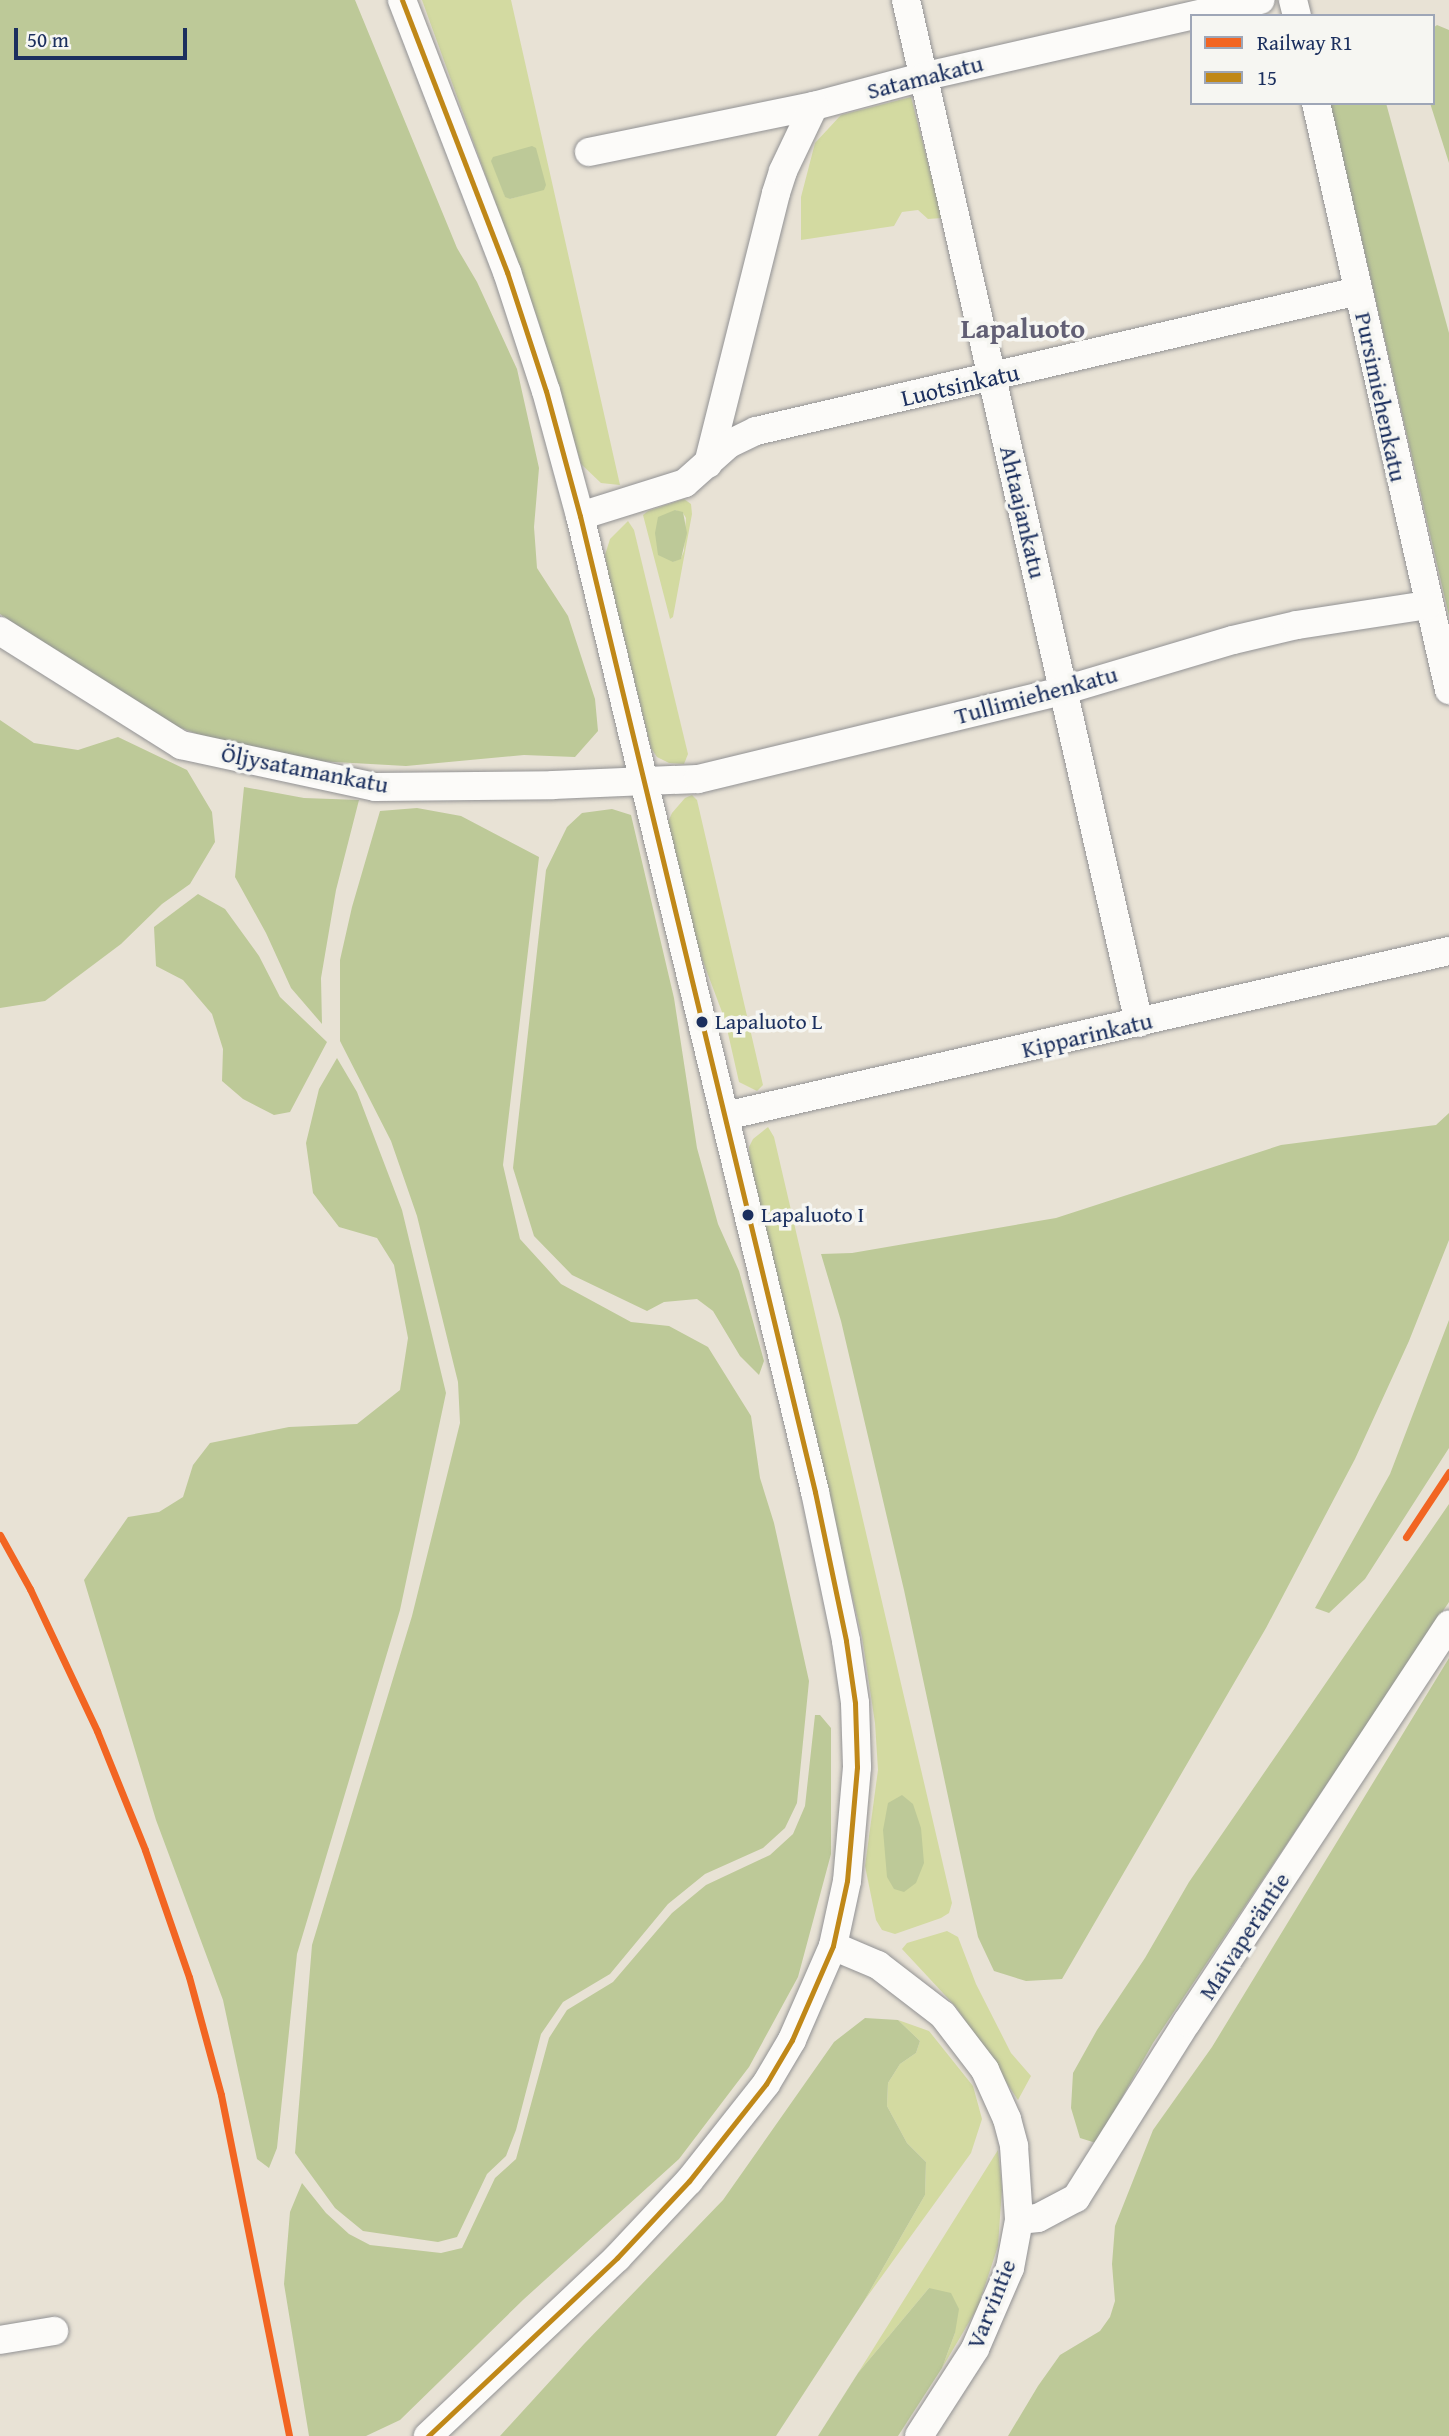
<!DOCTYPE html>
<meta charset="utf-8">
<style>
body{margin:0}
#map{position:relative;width:1449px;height:2436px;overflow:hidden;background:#e8e2d5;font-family:"Gentium Book Plus",serif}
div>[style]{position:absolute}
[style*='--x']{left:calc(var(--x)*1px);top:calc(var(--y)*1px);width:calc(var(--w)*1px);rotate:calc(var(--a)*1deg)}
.green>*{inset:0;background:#d3daa1}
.forest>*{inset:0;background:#bdc998}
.roads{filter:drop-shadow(0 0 2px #929294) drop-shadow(0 0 2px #929294)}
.minor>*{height:28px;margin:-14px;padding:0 14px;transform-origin:14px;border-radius:14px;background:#fcfbf9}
.bus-1>*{height:5px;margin:-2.5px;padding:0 2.5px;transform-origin:2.5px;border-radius:2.5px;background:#c08818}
.rail-1>*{height:7px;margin:-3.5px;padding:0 3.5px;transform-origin:3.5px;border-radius:3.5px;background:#f26522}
.dots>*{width:19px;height:19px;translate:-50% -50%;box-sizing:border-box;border:4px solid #f6f6f2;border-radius:50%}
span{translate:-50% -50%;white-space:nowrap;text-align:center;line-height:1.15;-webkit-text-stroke:7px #f6f6f2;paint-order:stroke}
.bus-label{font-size:22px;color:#1b2f5e}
.left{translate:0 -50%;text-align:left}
.street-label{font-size:24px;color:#1b2f5e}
.quarter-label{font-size:28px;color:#625f74;font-weight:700}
.legend{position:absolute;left:1190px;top:14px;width:245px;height:91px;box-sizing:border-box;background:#f6f6f2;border:2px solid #9ea6b7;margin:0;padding:9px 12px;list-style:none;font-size:21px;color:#1b2f5e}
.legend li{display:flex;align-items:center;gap:14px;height:35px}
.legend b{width:35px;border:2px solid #9ea6b7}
.scale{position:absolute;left:14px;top:28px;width:173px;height:32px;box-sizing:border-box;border:4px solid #1b2f5e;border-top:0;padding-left:9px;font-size:21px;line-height:24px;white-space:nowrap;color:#1b2f5e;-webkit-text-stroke:5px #f6f6f2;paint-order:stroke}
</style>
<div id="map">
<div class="green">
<i style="clip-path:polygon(evenodd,422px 0,511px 0,620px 485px,601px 483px,581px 464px,538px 320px,422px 0,492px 161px,544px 189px,510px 199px,505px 196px,492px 161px)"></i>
<i style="clip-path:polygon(911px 97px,942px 218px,928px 219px,918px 210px,902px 212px,894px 226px,801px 240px,801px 197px,815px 143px,841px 115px)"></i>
<i style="clip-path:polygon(evenodd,684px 499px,691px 504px,692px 514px,673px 617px,670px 619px,643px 515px,648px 511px,684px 499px,675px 510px,683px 513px,686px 518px,684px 551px,681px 558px,673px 562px,675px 510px)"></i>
<i style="clip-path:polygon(628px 521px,634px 530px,688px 754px,684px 764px,669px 763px,657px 757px,651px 748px,608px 574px,605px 555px,610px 539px)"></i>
<i style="clip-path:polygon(692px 795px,697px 800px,763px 1085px,757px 1091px,739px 1082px,725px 1020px,698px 948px,668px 822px,672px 813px,685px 798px)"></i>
<i style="clip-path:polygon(768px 1127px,774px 1137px,952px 1903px,949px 1913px,941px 1918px,895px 1934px,882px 1930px,876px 1920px,865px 1866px,878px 1770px,875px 1723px,862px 1637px,750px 1162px,749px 1147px,753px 1139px)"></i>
<i style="clip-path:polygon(947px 1931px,958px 1937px,976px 1984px,1011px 2053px,1031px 2076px,1018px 2100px,956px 2007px,902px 1949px,907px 1943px)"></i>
<i style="clip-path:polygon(898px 2020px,929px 2031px,973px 2086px,982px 2119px,971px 2153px,864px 2301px,925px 2195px,926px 2162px,907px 2143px,887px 2106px,888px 2083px,900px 2064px,916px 2053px,920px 2041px)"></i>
<i style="clip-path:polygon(998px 2150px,1002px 2188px,998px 2246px,978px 2307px,942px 2368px,955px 2333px,929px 2288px,858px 2373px)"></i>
</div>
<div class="forest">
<i style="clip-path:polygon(0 0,355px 0,457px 248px,477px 282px,517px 369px,539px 468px,534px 527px,537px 568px,568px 616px,595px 699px,598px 731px,575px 757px,524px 755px,406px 766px,264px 758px,156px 719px,0 614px)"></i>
<i style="clip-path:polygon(1437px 25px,1449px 30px,1449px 163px,1430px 103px,1433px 103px,1433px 28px)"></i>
<i style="clip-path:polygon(1330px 103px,1386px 103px,1449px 333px,1449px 616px)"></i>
<i style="clip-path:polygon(532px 146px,536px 148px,546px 185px,544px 190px,510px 199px,505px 197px,491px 161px,493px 157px)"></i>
<i style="clip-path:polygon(675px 510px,683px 512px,687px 533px,681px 559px,673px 562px,658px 555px,655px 533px,658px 517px)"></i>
<i style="clip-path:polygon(0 720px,34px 743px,78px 750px,118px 737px,187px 770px,212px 812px,215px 842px,190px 884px,162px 904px,121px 944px,45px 1001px,0 1008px)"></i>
<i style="clip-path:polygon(244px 787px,304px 798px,359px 800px,336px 890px,321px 978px,322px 1024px,291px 988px,266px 933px,235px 877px)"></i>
<i style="clip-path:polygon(417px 808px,461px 816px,539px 857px,503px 1165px,520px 1239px,561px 1284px,631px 1322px,669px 1326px,708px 1347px,751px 1416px,760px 1478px,774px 1523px,809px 1681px,797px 1803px,785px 1828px,763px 1848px,705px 1874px,668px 1904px,610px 1974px,563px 2002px,541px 2034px,516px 2130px,506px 2156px,487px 2174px,457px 2237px,438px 2242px,363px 2231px,335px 2208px,295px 2153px,312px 1945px,412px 1616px,460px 1423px,458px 1382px,417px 1216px,391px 1141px,340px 1041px,340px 960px,352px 907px,380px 811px)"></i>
<i style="clip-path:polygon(612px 809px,631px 815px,674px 998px,697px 1148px,718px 1224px,739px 1271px,764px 1361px,759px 1375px,740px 1356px,713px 1311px,697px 1299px,664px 1302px,647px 1311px,572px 1275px,534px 1236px,513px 1168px,546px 870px,567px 827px,582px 813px)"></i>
<i style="clip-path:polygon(198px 894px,225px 909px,259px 956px,280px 997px,327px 1042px,290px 1112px,274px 1115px,243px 1099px,222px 1081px,223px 1049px,212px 1014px,183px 980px,156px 966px,154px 927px)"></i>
<i style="clip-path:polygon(337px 1058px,357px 1092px,402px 1210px,446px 1393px,400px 1610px,297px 1954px,277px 2148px,269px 2168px,257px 2159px,223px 2000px,156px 1820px,84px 1580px,128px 1517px,159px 1512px,183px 1497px,193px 1465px,210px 1443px,289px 1427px,357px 1424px,400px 1390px,408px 1338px,394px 1265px,377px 1238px,339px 1227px,313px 1193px,306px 1143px,319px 1089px)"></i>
<i style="clip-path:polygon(1449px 1113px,1449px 1240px,1409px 1341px,1355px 1459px,1266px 1628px,1062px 1979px,1026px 1981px,994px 1971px,978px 1937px,904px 1590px,841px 1321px,821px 1254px,852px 1253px,1056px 1218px,1281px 1145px,1436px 1125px)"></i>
<i style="clip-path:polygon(1449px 1320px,1449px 1448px,1365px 1579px,1329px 1613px,1315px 1608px,1390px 1474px)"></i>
<i style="clip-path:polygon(1449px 1504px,1449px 1602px,1153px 2043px,1096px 2143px,1080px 2138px,1071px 2108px,1073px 2073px,1097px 2030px,1145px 1958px,1189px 1882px)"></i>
<i style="clip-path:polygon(1449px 1658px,1449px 2436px,1008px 2436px,1038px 2386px,1060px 2355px,1100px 2331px,1110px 2317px,1115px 2301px,1112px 2264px,1115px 2226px,1153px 2130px,1212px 2047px)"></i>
<i style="clip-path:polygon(815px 1715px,820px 1715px,831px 1728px,831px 1854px,798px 1977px,749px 2067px,679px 2159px,524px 2299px,400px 2420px,366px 2436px,309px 2436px,284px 2284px,290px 2212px,302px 2183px,326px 2213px,349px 2234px,370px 2245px,441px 2253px,462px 2248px,495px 2178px,516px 2159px,549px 2038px,567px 2010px,613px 1982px,672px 1913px,706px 1885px,770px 1855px,793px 1834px,805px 1806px)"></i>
<i style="clip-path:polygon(902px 1795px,913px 1804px,921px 1828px,924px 1863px,916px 1883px,904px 1892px,894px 1889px,887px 1877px,883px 1830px,888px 1803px)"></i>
<i style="clip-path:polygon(865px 2018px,898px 2020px,920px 2041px,916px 2053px,900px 2064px,888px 2083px,887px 2106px,907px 2143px,926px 2162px,925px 2195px,864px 2301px,776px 2436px,500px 2436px,584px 2344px,723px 2200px,834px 2042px)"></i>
<i style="clip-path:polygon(929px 2288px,951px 2293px,959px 2309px,955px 2333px,942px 2368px,898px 2436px,818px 2436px,858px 2373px)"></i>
</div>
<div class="roads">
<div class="minor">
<i style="--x:402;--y:0;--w:292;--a:68.9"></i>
<i style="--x:507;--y:272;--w:125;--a:71.9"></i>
<i style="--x:546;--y:391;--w:130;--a:74.8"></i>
<i style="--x:580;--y:516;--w:1004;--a:76.46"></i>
<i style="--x:815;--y:1492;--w:152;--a:78.2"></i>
<i style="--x:846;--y:1641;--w:63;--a:81.7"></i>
<i style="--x:855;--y:1703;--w:64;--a:88.2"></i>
<i style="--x:857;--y:1767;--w:114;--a:95"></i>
<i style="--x:847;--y:1881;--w:66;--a:102.2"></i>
<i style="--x:833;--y:1946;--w:103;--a:113.6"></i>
<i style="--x:792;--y:2040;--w:51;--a:120.6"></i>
<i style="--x:766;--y:2084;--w:124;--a:128.4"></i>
<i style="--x:689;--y:2181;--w:105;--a:133.1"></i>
<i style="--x:617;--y:2258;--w:260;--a:136.7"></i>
<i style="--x:906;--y:0;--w:1049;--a:77.17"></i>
<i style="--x:1293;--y:0;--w:16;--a:76"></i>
<i style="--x:1316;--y:103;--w:602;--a:77.23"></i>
<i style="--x:589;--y:152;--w:230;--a:-11.6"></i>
<i style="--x:814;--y:106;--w:116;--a:-15"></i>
<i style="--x:926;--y:76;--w:343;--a:-12.8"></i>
<i style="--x:708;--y:464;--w:279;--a:-75.9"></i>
<i style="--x:776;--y:193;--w:23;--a:-72"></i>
<i style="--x:783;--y:171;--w:72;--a:-64.5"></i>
<i style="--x:580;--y:516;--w:110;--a:-17.4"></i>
<i style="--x:685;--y:483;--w:59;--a:-41.6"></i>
<i style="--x:729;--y:444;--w:30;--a:-26"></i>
<i style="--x:756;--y:431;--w:618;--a:-13.09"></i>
<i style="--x:0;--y:631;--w:214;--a:32.2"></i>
<i style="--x:181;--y:745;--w:198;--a:12.2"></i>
<i style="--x:375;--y:787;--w:178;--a:-0.6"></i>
<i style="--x:553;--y:785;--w:145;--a:-2.4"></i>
<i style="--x:698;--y:779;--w:378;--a:-13.6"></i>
<i style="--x:1065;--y:690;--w:175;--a:-16.6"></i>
<i style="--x:1233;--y:640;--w:66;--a:-13.2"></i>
<i style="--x:1297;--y:625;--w:132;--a:-8.7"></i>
<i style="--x:725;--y:1116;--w:743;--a:-12.84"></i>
<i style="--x:833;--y:1946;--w:49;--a:22.9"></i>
<i style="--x:878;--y:1965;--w:82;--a:37.6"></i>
<i style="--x:943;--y:2015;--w:69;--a:52.6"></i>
<i style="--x:985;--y:2070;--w:54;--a:65.8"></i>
<i style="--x:1007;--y:2119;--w:28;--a:75"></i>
<i style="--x:1014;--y:2146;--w:74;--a:86.1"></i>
<i style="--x:1019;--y:2220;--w:49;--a:100.6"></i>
<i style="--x:1010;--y:2268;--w:88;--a:113.4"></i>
<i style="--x:975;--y:2349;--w:103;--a:122.8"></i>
<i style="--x:1019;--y:2220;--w:19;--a:-6"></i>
<i style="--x:1038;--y:2218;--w:43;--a:-27.8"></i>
<i style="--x:1076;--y:2198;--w:208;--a:-57.8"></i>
<i style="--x:1187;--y:2022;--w:476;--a:-56.6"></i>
<i style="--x:0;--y:2340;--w:55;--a:-9.5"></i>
</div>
</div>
<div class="bus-1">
<i style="--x:402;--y:0;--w:292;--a:68.9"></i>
<i style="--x:507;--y:272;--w:125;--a:71.9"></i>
<i style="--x:546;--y:391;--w:130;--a:74.8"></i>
<i style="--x:580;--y:516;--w:1004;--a:76.46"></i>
<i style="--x:815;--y:1492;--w:152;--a:78.2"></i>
<i style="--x:846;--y:1641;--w:63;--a:81.7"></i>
<i style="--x:855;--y:1703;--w:64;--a:88.2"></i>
<i style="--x:857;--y:1767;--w:114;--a:95"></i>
<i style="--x:847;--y:1881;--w:66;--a:102.2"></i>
<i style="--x:833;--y:1946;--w:103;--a:113.6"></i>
<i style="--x:792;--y:2040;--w:51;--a:120.6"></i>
<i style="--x:766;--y:2084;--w:124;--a:128.4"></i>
<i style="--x:689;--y:2181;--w:105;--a:133.1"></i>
<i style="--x:617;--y:2258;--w:260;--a:136.7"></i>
</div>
<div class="rail-1">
<i style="--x:0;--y:1535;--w:62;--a:60.9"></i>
<i style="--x:30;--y:1589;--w:157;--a:64.7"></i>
<i style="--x:97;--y:1731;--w:128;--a:68"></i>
<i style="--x:145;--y:1850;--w:134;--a:70.9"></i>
<i style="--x:189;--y:1977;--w:122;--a:74.8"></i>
<i style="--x:221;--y:2095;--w:348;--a:78.7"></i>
<i style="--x:1406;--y:1537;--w:78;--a:-56.5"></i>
</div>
<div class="dots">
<i style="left:702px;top:1022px;background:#1b2f5e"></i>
<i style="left:748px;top:1215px;background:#1b2f5e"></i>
</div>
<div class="bus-label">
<span class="left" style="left:715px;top:1022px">Lapaluoto L</span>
<span class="left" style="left:761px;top:1215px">Lapaluoto I</span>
</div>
<div class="street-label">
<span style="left:925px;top:77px;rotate:-14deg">Satamakatu</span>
<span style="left:960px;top:385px;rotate:-13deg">Luotsinkatu</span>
<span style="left:1381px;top:397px;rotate:78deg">Pursimiehenkatu</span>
<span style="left:1023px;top:512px;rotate:77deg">Ahtaajankatu</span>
<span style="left:1036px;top:695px;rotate:-15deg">Tullimiehenkatu</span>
<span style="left:305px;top:769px;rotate:11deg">Öljysatamankatu</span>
<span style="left:1087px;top:1035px;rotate:-13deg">Kipparinkatu</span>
<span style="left:1244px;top:1936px;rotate:-57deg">Maivaperäntie</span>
<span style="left:991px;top:2304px;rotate:-68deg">Varvintie</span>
</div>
<div class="quarter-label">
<span style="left:1023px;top:328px">Lapaluoto</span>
</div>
<ul class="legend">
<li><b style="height:9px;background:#f26522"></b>Railway R1</li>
<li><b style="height:9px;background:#c08818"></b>15</li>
</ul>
<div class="scale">50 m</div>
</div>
